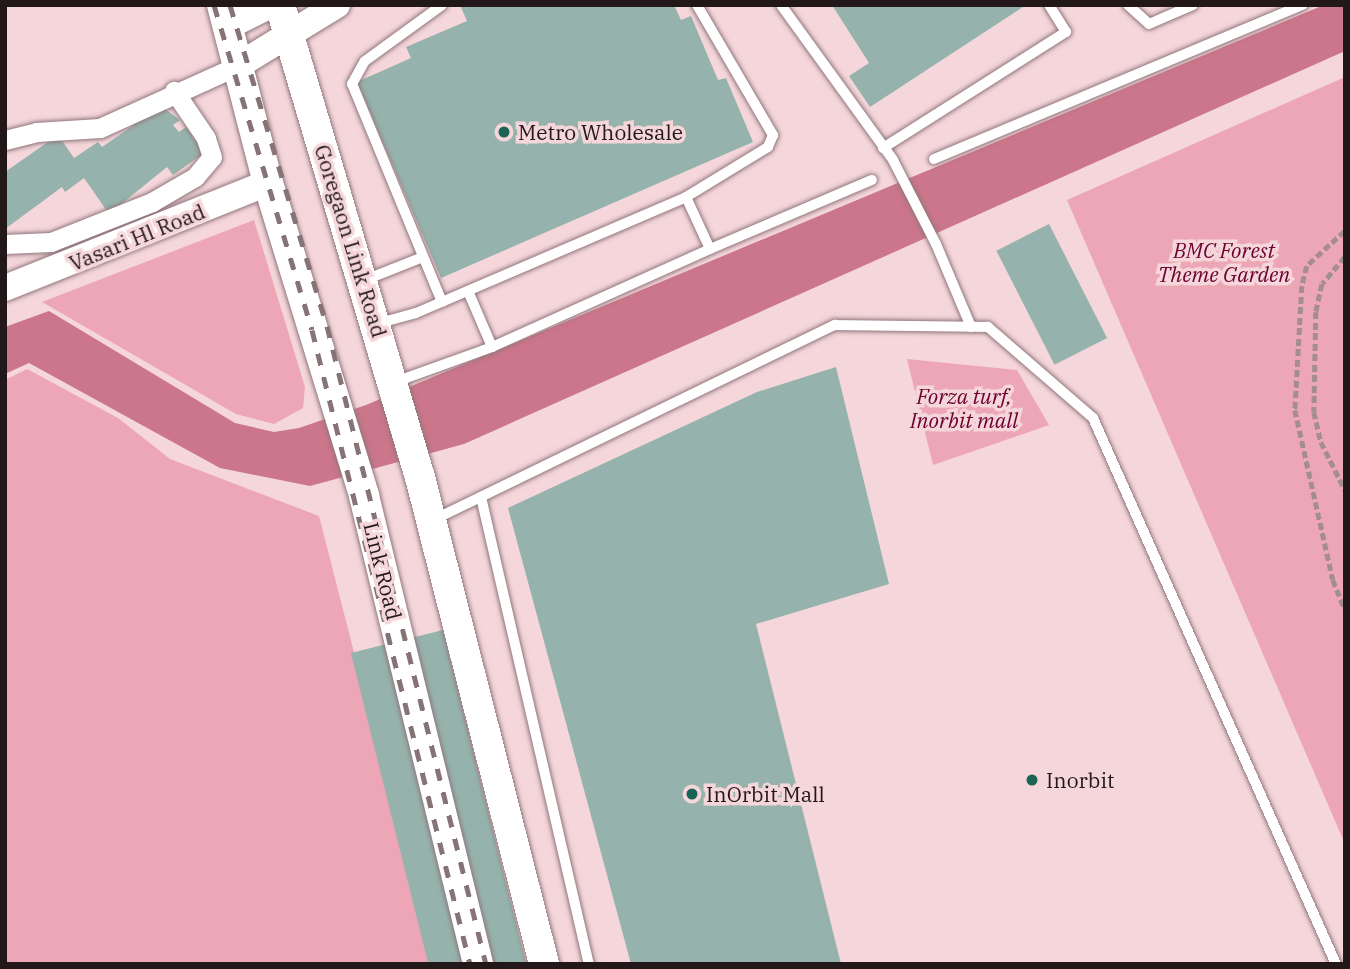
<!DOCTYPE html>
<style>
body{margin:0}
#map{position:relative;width:1350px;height:969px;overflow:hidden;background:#f4d6db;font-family:"IBM Plex Serif",serif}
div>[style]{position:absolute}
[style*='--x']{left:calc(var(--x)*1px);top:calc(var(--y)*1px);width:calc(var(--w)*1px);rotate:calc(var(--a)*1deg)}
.green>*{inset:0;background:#eda6b5}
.water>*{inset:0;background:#cb768a}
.building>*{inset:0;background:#95b3ac;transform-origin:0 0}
.path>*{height:4.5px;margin-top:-2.25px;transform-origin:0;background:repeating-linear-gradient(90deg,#a38d91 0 7px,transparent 0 10.5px)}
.roads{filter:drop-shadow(0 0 2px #91767b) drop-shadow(0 0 2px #91767b)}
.lane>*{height:10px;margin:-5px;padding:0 5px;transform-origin:5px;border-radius:5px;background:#fff}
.street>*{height:19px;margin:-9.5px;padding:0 9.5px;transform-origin:9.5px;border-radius:9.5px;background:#fff}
.secondary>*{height:26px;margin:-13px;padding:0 13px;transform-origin:13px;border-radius:13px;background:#fff}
.primary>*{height:30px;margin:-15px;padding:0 15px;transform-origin:15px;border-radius:15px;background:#fff}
.rail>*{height:5px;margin-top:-2.5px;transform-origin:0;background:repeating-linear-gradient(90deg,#867376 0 12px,transparent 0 24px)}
.dots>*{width:19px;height:19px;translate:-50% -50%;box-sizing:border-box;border:4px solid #f4d6db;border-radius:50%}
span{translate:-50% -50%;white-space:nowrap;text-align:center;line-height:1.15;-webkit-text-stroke:7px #f4d6db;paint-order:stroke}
.poi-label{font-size:21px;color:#22181a}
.left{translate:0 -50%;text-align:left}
.street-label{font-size:21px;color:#22181a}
.park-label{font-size:21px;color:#6d002e;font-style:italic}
.frame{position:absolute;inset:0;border:7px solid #22181a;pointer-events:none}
</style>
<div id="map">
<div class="green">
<i style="clip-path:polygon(1345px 77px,1345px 844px,1067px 200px)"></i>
<i style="clip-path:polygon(254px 220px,305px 387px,303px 408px,274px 424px,236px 414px,42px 302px)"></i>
<i style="clip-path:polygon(907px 359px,1017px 370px,1049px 425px,933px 465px)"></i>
<i style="clip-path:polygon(27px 369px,118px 418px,170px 459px,319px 516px,434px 964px,5px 964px,5px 380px)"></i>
</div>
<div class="water">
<i style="clip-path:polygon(1324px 5px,1345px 5px,1345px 51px,464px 444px,310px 486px,220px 468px,29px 363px,5px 374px,5px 327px,49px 311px,235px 423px,274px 432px,299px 428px,366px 405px)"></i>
</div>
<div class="building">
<i style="clip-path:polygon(460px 5px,674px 5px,681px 20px,691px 16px,718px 80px,726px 78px,753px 142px,441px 278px,357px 82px,411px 58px,406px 47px,467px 21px)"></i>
<i style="clip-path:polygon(832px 5px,1026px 5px,870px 107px,849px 76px,869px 63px)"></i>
<i style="clip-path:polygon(162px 107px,180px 120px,173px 125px,179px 132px,186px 127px,204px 153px,173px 175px,167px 167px,109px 214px,84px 178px,65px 192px,62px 187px,5px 229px,5px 172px,58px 135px,74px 158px,98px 142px,102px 147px,134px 125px,130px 119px)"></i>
<i style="left:1049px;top:224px;width:128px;height:59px;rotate:63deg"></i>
<i style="clip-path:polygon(836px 367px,889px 584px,756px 624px,841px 964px,631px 964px,508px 508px,757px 392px)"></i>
<i style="left:443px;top:630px;width:345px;height:95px;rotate:76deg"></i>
</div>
<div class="path">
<i style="--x:1345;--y:231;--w:52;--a:137.4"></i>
<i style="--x:1307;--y:266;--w:21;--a:104"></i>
<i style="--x:1302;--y:286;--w:124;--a:93.2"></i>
<i style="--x:1295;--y:410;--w:174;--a:77.4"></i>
<i style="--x:1333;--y:580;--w:32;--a:68"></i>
<i style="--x:1345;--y:257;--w:35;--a:130"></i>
<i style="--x:1322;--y:284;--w:29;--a:102"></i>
<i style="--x:1316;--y:312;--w:100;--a:91.1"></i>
<i style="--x:1314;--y:412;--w:31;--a:77"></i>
<i style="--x:1321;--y:442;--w:54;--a:63.4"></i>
</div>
<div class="roads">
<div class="lane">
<i style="--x:697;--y:5;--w:151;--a:59.7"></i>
<i style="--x:773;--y:135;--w:13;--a:113"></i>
<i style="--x:768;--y:147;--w:96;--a:148.6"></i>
<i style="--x:686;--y:197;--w:57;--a:65.2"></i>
<i style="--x:710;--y:249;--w:176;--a:-23.1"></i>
<i style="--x:781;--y:5;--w:191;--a:54.1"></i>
<i style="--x:893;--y:160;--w:94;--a:62.9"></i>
<i style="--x:936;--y:244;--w:90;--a:67.1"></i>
<i style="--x:1128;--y:5;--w:28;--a:42"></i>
<i style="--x:1149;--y:24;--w:48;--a:-23.4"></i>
<i style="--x:883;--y:148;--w:217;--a:-32.4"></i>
<i style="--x:1066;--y:32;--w:32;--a:-122"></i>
<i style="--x:934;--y:159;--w:400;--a:-22.7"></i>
<i style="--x:365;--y:280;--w:62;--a:-21.6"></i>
<i style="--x:468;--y:291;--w:61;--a:66.8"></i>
<i style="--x:442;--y:302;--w:236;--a:-112.4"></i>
<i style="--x:352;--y:84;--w:26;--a:-61"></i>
<i style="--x:365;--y:61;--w:95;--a:-36"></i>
<i style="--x:376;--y:324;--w:41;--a:-15.4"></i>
<i style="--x:416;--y:313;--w:294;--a:-23.2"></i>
<i style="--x:395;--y:382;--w:103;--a:-19.8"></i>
<i style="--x:492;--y:347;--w:239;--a:-24.2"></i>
<i style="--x:481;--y:497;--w:479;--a:77"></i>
<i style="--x:433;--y:520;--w:447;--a:-25.9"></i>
<i style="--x:835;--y:325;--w:153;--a:0.7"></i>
<i style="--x:988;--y:327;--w:139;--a:40.9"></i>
<i style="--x:1093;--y:418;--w:598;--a:66.01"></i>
</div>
<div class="street">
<i style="--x:5;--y:140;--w:32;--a:-14"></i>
<i style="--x:36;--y:132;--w:64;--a:-3.6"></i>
<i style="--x:100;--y:128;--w:153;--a:-24.4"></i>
<i style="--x:5;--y:244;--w:46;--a:-2.5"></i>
<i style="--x:51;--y:242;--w:109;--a:-21.6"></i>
<i style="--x:152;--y:202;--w:50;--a:-30.2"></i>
<i style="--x:195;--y:177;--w:26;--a:-50"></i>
<i style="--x:212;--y:157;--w:20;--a:-108"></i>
<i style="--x:206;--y:138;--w:57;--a:-124.2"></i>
</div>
<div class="secondary">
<i style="--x:229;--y:26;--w:47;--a:-26.6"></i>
<i style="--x:239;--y:65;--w:115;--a:-31.5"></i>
<i style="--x:5;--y:288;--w:283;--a:-21.8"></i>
</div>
<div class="primary">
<i style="--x:222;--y:5;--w:184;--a:75.5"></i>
<i style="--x:268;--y:183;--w:327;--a:72.9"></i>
<i style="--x:364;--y:496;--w:482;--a:76.3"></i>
<i style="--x:280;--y:5;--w:492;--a:73.5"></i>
<i style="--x:420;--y:477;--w:503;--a:75.71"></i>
</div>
</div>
<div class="rail">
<i style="--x:214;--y:5;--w:339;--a:73.2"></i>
<i style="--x:312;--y:330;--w:653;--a:76.01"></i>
<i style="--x:230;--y:5;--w:335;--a:73.2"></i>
<i style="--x:327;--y:326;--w:658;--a:76.01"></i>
</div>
<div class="dots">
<i style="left:504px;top:132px;background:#1c6357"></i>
<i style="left:1032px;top:780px;background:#1c6357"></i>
<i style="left:692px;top:794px;background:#1c6357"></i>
</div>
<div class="poi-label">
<span class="left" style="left:518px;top:132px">Metro Wholesale</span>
<span class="left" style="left:1046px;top:780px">Inorbit</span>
<span class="left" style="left:706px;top:794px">InOrbit Mall</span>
</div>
<div class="street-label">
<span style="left:137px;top:237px;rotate:-22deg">Vasari Hl Road</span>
<span style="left:351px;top:241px;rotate:73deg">Goregaon Link Road</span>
<span style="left:383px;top:571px;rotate:76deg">Link Road</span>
</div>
<div class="park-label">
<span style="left:1224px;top:262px">BMC Forest<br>Theme Garden</span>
<span style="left:964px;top:408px">Forza turf,<br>Inorbit mall</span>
</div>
<div class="frame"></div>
</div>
